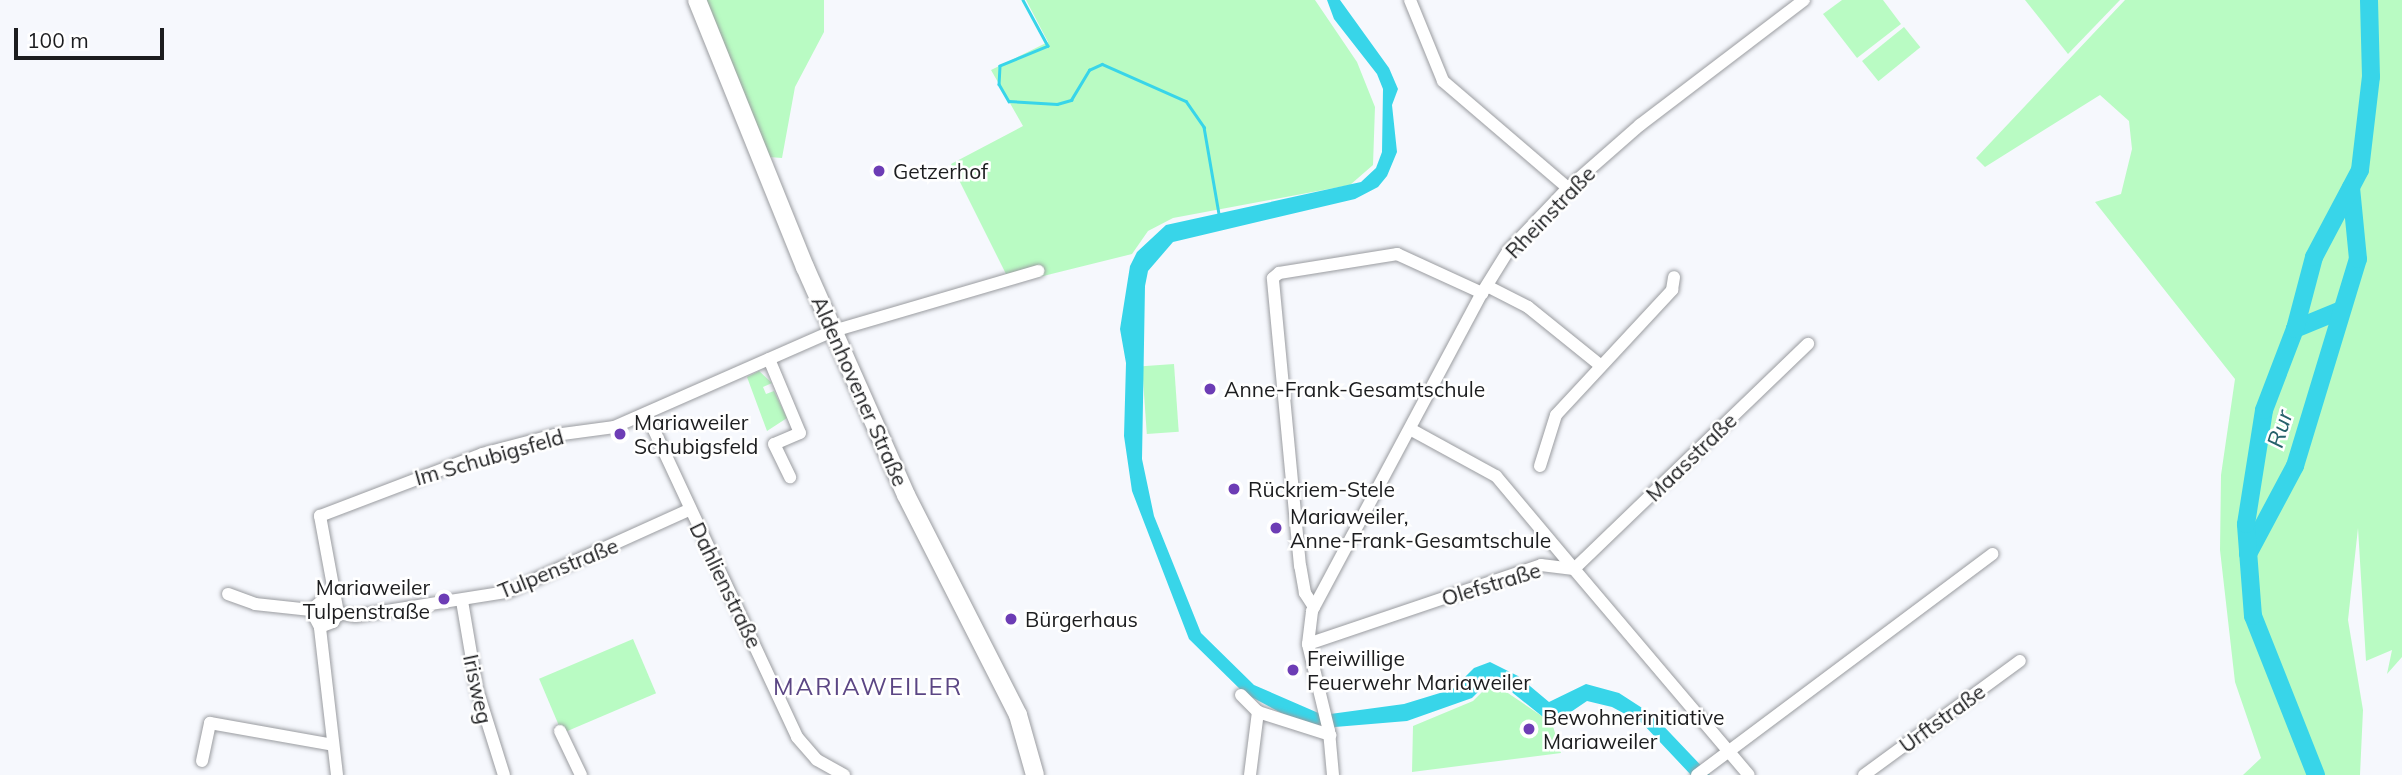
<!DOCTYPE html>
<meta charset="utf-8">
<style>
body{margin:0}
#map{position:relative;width:2402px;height:775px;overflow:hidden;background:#f6f8fd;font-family:Mulish,sans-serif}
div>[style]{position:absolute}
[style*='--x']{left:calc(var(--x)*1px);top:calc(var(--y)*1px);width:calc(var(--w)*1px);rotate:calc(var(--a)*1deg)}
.green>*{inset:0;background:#b9fbc3;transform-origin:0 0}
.water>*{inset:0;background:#38d5e9}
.stream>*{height:2.5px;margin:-1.25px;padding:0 1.25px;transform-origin:1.25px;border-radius:1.25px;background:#38d5e9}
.river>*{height:18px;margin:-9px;padding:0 9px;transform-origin:9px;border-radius:9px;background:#38d5e9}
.roads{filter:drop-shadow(0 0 2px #9a9ca0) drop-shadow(0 0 2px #9a9ca0)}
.minor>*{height:12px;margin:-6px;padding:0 6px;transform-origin:6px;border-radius:6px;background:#fff}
.secondary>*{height:18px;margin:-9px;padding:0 9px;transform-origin:9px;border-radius:9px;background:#fff}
.dots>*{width:19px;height:19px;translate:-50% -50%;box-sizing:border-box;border:4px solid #fff;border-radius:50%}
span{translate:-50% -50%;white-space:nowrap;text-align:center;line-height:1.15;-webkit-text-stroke:5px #fff;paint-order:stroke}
.poi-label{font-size:21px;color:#1c1d1f}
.left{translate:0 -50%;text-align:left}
.right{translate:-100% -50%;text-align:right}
.street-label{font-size:21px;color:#1c1d1f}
.water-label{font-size:23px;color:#25616a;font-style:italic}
.quarter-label{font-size:24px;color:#5b4684;letter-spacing:2px}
.scale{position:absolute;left:14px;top:28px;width:150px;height:32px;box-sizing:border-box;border:4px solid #1c1d1f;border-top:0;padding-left:9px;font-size:21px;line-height:24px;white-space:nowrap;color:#1c1d1f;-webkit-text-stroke:5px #fff;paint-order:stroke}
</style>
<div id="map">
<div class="green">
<i style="clip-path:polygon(705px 0,824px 0,824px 32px,795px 87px,782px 158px,769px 157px)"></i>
<i style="clip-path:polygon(1026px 0,1315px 0,1357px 62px,1375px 107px,1373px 165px,1350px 185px,1173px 218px,1148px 231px,1132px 254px,1011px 284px,951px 164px,1023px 126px,991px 70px,1048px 42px)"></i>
<i style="clip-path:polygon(1842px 0,1883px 0,1901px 24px,1857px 58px,1823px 14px)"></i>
<i style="clip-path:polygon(2025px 0,2120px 0,2068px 54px)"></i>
<i style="clip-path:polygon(2125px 0,2402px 0,2402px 657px,2387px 674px,2392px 650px,2366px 661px,2358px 528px,2348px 620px,2363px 710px,2360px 775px,2243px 775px,2261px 758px,2235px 682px,2220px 550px,2221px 475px,2235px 379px,2095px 202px,2121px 194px,2132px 149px,2129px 121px,2100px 95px,1985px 167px,1976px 158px)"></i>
<i style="left:1904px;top:27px;width:26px;height:54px;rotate:51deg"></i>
<i style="left:1174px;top:364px;width:68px;height:32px;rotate:86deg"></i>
<i style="clip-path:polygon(759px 371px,772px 383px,763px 387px,766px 394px,774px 391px,787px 418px,767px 431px,747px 377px)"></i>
<i style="left:633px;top:639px;width:59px;height:102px;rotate:67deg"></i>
<i style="clip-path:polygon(1499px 687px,1552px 723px,1561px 753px,1412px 772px,1413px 726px,1473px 701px,1485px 689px)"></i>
</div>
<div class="water">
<i style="clip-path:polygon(1327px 0,1340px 0,1389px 68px,1398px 89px,1392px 105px,1397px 152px,1387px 176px,1378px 187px,1355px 199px,1173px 242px,1148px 271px,1145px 286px,1142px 459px,1154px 516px,1201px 633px,1254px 685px,1323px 715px,1404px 704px,1453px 689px,1474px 668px,1490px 662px,1518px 676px,1549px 702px,1586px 684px,1619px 693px,1653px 715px,1710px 775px,1691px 775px,1642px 723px,1612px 707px,1587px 701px,1559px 720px,1543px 717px,1493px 677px,1472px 698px,1407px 721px,1311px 729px,1244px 693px,1189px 639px,1132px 491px,1124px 436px,1126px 363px,1120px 329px,1130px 266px,1137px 252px,1166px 225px,1361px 182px,1376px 168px,1382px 152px,1383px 89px,1377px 74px,1334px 19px)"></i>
</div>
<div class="stream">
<i style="--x:1023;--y:0;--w:52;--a:61.5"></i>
<i style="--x:1048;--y:46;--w:52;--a:157.4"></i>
<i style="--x:1000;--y:66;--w:18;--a:93"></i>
<i style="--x:999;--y:84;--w:20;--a:60"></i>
<i style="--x:1009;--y:101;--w:48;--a:3.6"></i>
<i style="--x:1057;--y:104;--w:15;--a:-16"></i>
<i style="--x:1071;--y:100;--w:35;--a:-59"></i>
<i style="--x:1089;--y:70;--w:14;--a:-25"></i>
<i style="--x:1102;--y:64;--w:92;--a:23.8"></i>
<i style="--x:1186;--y:101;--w:32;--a:55"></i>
<i style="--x:1204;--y:127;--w:88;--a:80.2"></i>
</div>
<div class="river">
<i style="--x:2295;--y:329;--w:50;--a:-22.4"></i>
<i style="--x:2248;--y:554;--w:100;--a:-61.9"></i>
<i style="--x:2295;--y:466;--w:216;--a:-73.1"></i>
<i style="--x:2358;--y:259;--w:72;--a:-95.6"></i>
<i style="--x:2316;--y:775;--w:171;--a:-111.6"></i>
<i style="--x:2253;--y:616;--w:92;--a:-94.4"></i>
<i style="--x:2246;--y:524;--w:115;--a:-81"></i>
<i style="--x:2264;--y:410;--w:87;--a:-69.1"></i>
<i style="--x:2295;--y:329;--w:74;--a:-75.2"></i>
<i style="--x:2314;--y:257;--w:98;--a:-62.1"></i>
<i style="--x:2360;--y:170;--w:94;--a:-83.3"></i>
<i style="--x:2371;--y:77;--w:77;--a:-91.5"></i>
</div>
<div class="roads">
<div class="minor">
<i style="--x:1410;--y:0;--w:87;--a:67.8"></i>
<i style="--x:1443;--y:81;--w:165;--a:40.6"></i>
<i style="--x:1487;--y:286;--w:46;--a:27.1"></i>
<i style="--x:1528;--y:307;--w:92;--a:38.9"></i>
<i style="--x:769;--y:359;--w:80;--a:67.3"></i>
<i style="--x:800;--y:433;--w:28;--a:157"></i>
<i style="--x:774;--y:444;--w:37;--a:64"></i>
<i style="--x:647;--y:415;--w:355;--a:65"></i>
<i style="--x:797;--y:737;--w:30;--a:49"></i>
<i style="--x:817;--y:760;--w:31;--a:29"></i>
<i style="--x:1410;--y:429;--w:98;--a:28.7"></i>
<i style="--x:1496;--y:476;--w:121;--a:50"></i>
<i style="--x:1574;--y:569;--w:325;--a:-43.9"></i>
<i style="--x:1540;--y:466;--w:53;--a:-72.6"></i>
<i style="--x:1556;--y:415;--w:171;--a:-47.1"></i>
<i style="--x:1672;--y:290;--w:13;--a:-81"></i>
<i style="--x:228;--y:594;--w:29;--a:20"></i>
<i style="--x:255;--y:604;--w:56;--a:6.1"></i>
<i style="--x:462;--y:601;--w:89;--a:80.3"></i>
<i style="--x:477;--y:689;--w:90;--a:72.6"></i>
<i style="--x:1314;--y:607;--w:17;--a:-123"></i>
<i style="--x:1305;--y:593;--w:27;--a:-100"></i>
<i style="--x:1300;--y:566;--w:289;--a:-95.4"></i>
<i style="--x:1273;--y:278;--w:8;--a:-40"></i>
<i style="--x:1279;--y:273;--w:120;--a:-9.1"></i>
<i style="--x:1397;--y:254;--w:94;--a:24.6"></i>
<i style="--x:338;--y:613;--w:17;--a:10"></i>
<i style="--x:355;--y:616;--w:154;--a:-9"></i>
<i style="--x:507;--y:592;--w:200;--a:-24.3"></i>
<i style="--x:320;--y:627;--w:19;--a:-118"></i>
<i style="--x:311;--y:610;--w:30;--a:-40"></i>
<i style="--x:1308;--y:644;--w:246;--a:-18.7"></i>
<i style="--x:1541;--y:565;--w:33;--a:7"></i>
<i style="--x:1574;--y:569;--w:270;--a:49.7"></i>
<i style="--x:1241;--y:695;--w:24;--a:45"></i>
<i style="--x:1258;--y:712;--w:76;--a:17.7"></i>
<i style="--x:560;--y:731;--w:49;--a:64.5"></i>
<i style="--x:202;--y:761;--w:39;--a:-78"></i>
<i style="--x:210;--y:723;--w:125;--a:10.1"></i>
<i style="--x:337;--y:775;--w:149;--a:-96.6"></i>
<i style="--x:320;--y:627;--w:14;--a:-21"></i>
<i style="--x:333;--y:622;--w:10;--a:-61"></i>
<i style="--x:338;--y:613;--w:99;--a:-100.5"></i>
<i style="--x:320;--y:516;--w:173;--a:-20.9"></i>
<i style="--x:482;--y:454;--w:75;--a:-14.6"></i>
<i style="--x:555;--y:435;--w:60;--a:-7.7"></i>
<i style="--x:614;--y:427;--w:239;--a:-23.7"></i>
<i style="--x:833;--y:331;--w:214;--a:-16.3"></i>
<i style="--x:1250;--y:775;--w:64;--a:-82.8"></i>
<i style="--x:1333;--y:775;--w:44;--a:-95.2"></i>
<i style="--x:1329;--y:731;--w:89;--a:-103.6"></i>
<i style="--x:1308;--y:644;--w:33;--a:-83"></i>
<i style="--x:1312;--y:611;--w:361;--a:-61.9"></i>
<i style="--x:1482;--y:293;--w:49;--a:-58.2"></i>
<i style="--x:1508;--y:251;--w:87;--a:-46.4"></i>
<i style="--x:1568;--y:188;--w:96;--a:-41.2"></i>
<i style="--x:1640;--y:125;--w:206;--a:-37.3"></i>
<i style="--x:1697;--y:775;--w:369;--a:-36.8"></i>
<i style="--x:1864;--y:775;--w:193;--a:-36.2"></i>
</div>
<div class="secondary">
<i style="--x:697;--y:0;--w:288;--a:68"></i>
<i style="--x:805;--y:267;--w:249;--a:66.1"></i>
<i style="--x:906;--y:495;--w:247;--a:63"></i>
<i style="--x:1018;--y:715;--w:62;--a:74.2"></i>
</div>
</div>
<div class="dots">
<i style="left:879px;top:171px;background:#6d3db5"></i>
<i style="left:1210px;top:389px;background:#6d3db5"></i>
<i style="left:620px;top:434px;background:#6d3db5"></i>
<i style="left:1234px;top:489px;background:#6d3db5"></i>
<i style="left:1276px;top:528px;background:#6d3db5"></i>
<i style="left:444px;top:599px;background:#6d3db5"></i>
<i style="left:1011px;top:619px;background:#6d3db5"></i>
<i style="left:1293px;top:670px;background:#6d3db5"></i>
<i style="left:1529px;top:729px;background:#6d3db5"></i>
</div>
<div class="poi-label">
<span class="left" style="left:893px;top:171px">Getzerhof</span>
<span class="left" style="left:1224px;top:389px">Anne-Frank-Gesamtschule</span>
<span class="left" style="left:634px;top:434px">Mariaweiler<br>Schubigsfeld</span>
<span class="left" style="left:1248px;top:489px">Rückriem-Stele</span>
<span class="left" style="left:1290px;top:528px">Mariaweiler,<br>Anne-Frank-Gesamtschule</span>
<span class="right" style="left:430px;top:599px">Mariaweiler<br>Tulpenstraße</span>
<span class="left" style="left:1025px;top:619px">Bürgerhaus</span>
<span class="left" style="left:1307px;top:670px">Freiwillige<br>Feuerwehr Mariaweiler</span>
<span class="left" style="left:1543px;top:729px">Bewohnerinitiative<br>Mariaweiler</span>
</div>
<div class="street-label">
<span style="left:1550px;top:212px;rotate:-46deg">Rheinstraße</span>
<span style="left:860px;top:391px;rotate:66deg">Aldenhovener Straße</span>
<span style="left:489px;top:457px;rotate:-16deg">Im Schubigsfeld</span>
<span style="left:1691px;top:457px;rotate:-44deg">Maasstraße</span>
<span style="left:558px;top:568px;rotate:-22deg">Tulpenstraße</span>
<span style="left:1491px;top:584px;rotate:-17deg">Olefstraße</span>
<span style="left:726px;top:585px;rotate:64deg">Dahlienstraße</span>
<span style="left:478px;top:689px;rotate:78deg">Irisweg</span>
<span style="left:1942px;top:718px;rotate:-36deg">Urftstraße</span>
</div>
<div class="water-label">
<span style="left:2280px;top:429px;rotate:-73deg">Rur</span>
</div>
<div class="quarter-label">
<span style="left:868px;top:687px">MARIAWEILER</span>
</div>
<div class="scale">100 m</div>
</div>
